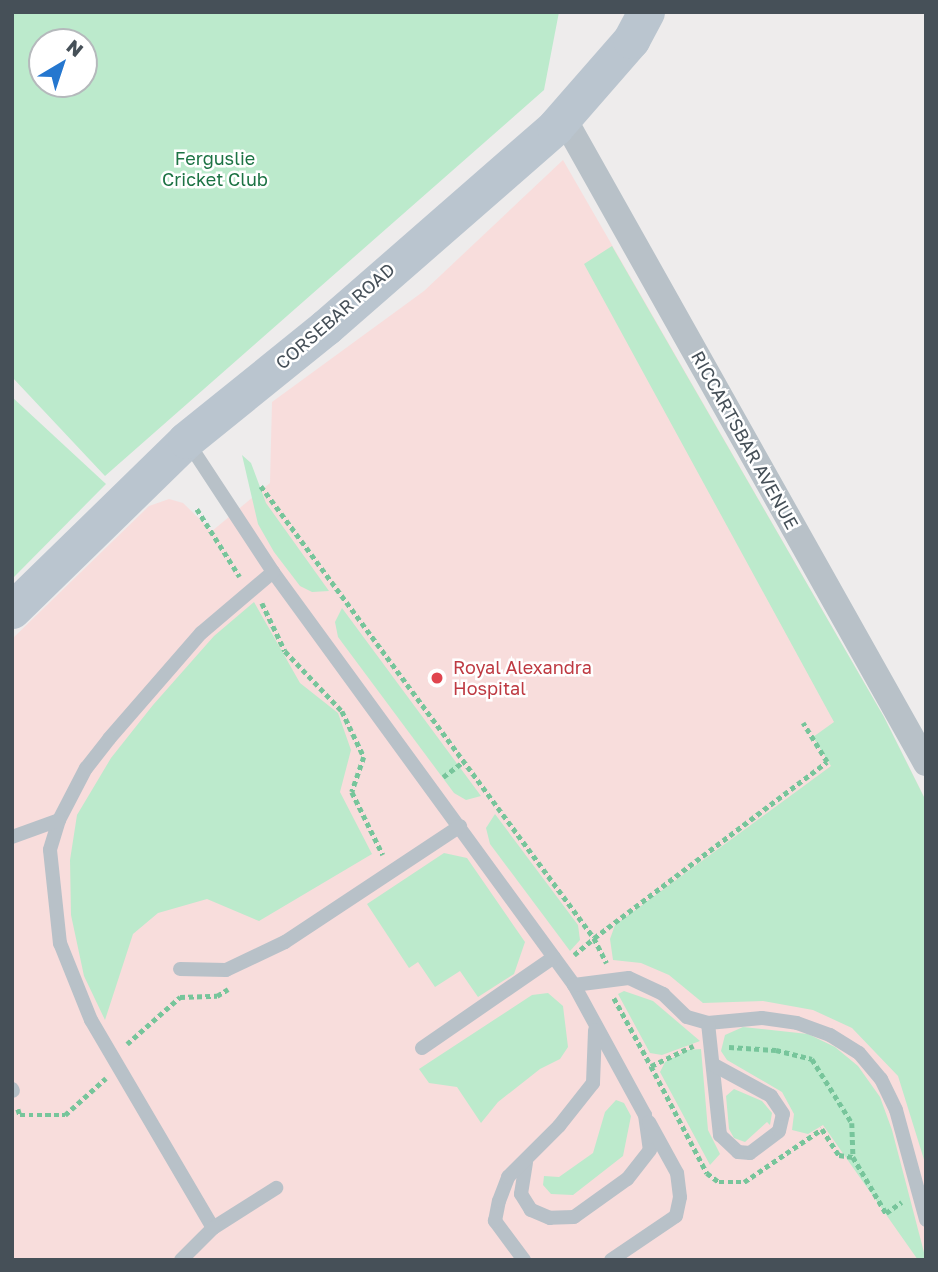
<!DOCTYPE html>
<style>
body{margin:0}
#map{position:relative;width:938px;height:1272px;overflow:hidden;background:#eeecec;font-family:"Golos Text",sans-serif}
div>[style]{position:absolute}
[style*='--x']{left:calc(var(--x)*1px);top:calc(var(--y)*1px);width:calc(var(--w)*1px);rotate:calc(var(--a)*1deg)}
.medical>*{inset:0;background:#f8dddc}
.green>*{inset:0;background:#bceacc}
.path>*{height:4.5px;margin-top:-2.25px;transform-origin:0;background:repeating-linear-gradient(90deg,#77c59b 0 5px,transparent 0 8.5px)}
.service>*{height:14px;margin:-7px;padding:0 7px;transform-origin:7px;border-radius:7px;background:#b8c1c8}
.minor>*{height:26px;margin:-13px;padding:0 13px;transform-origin:13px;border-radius:13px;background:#b8c1c8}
.secondary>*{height:37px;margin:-18.5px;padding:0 18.5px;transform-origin:18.5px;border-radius:18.5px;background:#bac5cf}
.dots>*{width:19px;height:19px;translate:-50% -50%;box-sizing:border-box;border:4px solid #fff;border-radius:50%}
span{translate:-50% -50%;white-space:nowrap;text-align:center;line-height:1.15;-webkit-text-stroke:5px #fff;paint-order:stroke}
.park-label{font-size:18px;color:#1d7344}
.street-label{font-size:18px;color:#465058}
.health-label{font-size:18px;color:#be3a42}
.left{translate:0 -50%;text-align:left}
.frame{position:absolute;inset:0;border:14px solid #465058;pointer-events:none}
.north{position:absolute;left:28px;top:28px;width:70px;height:70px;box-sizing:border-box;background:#fff;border:2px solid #b5b9bc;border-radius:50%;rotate:39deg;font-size:19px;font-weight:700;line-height:28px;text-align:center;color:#465058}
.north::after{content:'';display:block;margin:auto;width:24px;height:32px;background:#2577cf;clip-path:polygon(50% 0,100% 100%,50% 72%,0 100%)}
</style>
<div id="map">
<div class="medical">
<i style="clip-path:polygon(563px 160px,884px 717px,926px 801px,926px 1260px,12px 1260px,12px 639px,149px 506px,169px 499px,183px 503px,212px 531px,270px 483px,272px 402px,424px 291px)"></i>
</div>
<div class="green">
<i style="clip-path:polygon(evenodd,12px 12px,559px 12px,544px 90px,105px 476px,12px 377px,12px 12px,84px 42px,84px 84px,42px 84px,42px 42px,84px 42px)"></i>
<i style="clip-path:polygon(612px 246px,884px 717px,926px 801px,926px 1166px,898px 1076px,852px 1028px,813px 1010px,763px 1001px,703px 1003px,669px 975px,641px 963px,613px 960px,610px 939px,615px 925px,831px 766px,813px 737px,834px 722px,584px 264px)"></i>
<i style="clip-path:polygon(12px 397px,106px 484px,12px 579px)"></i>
<i style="clip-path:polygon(242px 455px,251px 463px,266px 503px,329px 591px,312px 592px,300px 586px,274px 552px,258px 524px)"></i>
<i style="clip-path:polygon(254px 602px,300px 683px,338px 713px,351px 750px,340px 792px,372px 854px,259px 921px,207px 899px,158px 913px,133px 934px,105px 1020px,84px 976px,71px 915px,70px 860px,77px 815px,111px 758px,153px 705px,214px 636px)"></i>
<i style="clip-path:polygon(342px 608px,481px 796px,466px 800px,454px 793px,338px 637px,335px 622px)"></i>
<i style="clip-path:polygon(495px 814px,578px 925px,580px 940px,570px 951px,490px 844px,486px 828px)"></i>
<i style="clip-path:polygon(444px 853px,467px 858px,525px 942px,514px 974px,478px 997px,460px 971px,435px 987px,418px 962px,409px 968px,367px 904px)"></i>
<i style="clip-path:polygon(624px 991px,653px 1001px,700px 1041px,662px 1055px,650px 1053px,618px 994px)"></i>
<i style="clip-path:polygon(548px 993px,563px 1006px,568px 1047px,560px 1059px,540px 1069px,498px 1102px,481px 1123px,457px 1087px,429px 1083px,419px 1069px,532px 995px)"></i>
<i style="clip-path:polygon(743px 1027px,808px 1034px,835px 1047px,858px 1066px,880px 1097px,892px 1130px,926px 1260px,918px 1260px,823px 1125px,808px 1134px,792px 1130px,794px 1114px,782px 1092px,727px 1060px,721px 1051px,725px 1035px)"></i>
<i style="clip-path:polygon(701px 1049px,708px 1130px,720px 1154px,710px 1165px,660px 1072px,665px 1062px,687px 1050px)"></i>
<i style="clip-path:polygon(734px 1089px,762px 1101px,772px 1113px,770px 1125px,767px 1122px,745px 1142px,734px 1138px,729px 1129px,726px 1096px)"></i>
<i style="clip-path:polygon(616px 1100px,624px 1103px,631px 1116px,623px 1156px,573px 1195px,551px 1194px,543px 1185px,544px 1176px,559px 1177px,593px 1153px,605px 1112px)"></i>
</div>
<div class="path">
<i style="--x:261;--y:486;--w:561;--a:53.62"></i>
<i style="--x:594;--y:938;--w:292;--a:-37.1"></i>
<i style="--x:827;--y:762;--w:46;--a:-121.6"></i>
<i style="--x:197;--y:509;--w:80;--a:57.7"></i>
<i style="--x:262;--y:603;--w:53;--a:64.4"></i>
<i style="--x:285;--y:651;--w:83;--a:46.5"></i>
<i style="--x:342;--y:711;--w:51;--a:64.4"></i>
<i style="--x:364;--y:757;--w:37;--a:109"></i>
<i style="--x:352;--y:792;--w:70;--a:63.8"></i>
<i style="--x:443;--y:777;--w:26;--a:-37"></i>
<i style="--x:574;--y:955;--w:26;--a:-40"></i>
<i style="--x:594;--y:938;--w:28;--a:63"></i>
<i style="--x:614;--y:998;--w:77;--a:61.4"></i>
<i style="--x:651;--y:1066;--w:47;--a:-25.5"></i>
<i style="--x:127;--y:1044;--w:71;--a:-41.6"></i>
<i style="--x:180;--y:997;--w:37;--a:-2"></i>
<i style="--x:217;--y:996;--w:13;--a:-32"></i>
<i style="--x:729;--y:1047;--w:47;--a:3.7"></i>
<i style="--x:776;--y:1050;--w:37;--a:14"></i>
<i style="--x:812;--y:1059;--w:75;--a:58"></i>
<i style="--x:852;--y:1123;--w:34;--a:88"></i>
<i style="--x:853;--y:1157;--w:65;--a:59.5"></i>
<i style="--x:886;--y:1213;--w:19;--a:-35"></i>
<i style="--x:651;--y:1066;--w:121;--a:62.4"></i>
<i style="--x:707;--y:1173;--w:15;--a:37"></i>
<i style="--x:719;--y:1182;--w:25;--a:0"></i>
<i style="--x:744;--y:1182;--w:94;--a:-34.2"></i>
<i style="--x:822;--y:1129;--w:31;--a:57"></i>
<i style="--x:839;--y:1155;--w:14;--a:8"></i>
<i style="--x:18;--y:1109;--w:6;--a:72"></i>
<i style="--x:20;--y:1115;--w:45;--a:0"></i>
<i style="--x:65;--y:1115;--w:55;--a:-42.1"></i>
</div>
<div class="service">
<i style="--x:187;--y:441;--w:157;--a:56.7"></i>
<i style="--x:273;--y:572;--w:511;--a:53.91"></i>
<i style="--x:574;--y:985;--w:148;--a:61.4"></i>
<i style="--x:645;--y:1115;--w:35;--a:82"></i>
<i style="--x:650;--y:1150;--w:37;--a:128"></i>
<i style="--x:627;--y:1179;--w:65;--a:144.4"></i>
<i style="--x:574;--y:1217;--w:24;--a:178"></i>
<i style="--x:550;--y:1218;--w:21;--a:-157"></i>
<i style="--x:531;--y:1210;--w:19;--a:-122"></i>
<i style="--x:521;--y:1194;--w:32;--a:-81"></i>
<i style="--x:273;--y:572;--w:94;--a:139.7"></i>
<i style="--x:201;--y:633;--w:140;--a:131"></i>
<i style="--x:109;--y:739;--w:37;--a:128"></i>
<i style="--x:86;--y:768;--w:59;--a:117.4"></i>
<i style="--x:59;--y:820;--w:31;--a:107"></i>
<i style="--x:50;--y:850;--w:94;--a:83.9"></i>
<i style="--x:60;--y:943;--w:83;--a:68.1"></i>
<i style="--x:91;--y:1020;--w:241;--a:59.6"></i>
<i style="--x:213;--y:1228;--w:75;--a:-32.4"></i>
<i style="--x:12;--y:837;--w:50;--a:-19.9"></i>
<i style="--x:180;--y:969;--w:46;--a:1.2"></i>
<i style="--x:226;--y:970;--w:65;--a:-25.4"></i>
<i style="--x:285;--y:942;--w:210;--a:-33.5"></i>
<i style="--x:574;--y:985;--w:55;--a:-7.3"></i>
<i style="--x:629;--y:978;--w:38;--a:25"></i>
<i style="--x:663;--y:994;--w:33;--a:44"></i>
<i style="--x:687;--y:1017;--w:22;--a:16"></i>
<i style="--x:708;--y:1023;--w:54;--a:-5.3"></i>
<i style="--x:762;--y:1018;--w:35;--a:8"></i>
<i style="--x:797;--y:1023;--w:35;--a:20"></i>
<i style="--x:830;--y:1035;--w:34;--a:32"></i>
<i style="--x:859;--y:1053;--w:34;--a:50"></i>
<i style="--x:881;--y:1079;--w:34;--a:64"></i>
<i style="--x:896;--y:1110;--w:114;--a:74.7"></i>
<i style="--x:708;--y:1023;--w:113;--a:83.9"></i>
<i style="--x:720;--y:1135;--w:25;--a:43"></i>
<i style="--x:738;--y:1152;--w:12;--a:5"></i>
<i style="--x:750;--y:1153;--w:36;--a:-37"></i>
<i style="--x:779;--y:1131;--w:17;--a:-77"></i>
<i style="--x:783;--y:1114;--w:22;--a:-124"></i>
<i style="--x:771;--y:1096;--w:65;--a:-151.5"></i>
<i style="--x:422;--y:1048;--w:160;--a:-34.6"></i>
<i style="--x:12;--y:1089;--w:2;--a:63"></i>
<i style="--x:181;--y:1260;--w:45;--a:-45"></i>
<i style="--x:524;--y:1260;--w:49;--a:-126.6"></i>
<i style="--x:495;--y:1221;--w:20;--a:-79"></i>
<i style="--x:499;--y:1201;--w:26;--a:-69"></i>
<i style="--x:508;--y:1177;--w:72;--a:-45"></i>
<i style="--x:559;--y:1126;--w:55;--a:-51.7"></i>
<i style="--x:593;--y:1083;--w:53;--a:-87.8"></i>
<i style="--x:611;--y:1260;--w:78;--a:-34.1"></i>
<i style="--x:676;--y:1216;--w:19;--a:-78"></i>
<i style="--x:680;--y:1197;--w:24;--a:-97"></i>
<i style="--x:677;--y:1173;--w:58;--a:-118.8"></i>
</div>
<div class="minor">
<i style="--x:563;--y:117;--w:741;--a:60.67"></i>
</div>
<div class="secondary">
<i style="--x:12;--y:610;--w:243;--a:-44.3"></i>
<i style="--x:186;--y:440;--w:180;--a:-38.9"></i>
<i style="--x:326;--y:327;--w:304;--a:-41.1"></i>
<i style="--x:555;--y:127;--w:116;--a:-48.9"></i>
<i style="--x:631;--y:40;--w:32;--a:-62"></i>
</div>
<div class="dots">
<i style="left:437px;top:678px;background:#e0444e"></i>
</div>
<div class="park-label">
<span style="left:215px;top:169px">Ferguslie<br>Cricket Club</span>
</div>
<div class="street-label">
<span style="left:335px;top:316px;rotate:-41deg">CORSEBAR ROAD</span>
<span style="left:745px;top:440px;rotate:61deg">RICCARTSBAR AVENUE</span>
</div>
<div class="health-label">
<span class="left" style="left:453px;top:678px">Royal Alexandra<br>Hospital</span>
</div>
<div class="frame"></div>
<div class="north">N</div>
</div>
